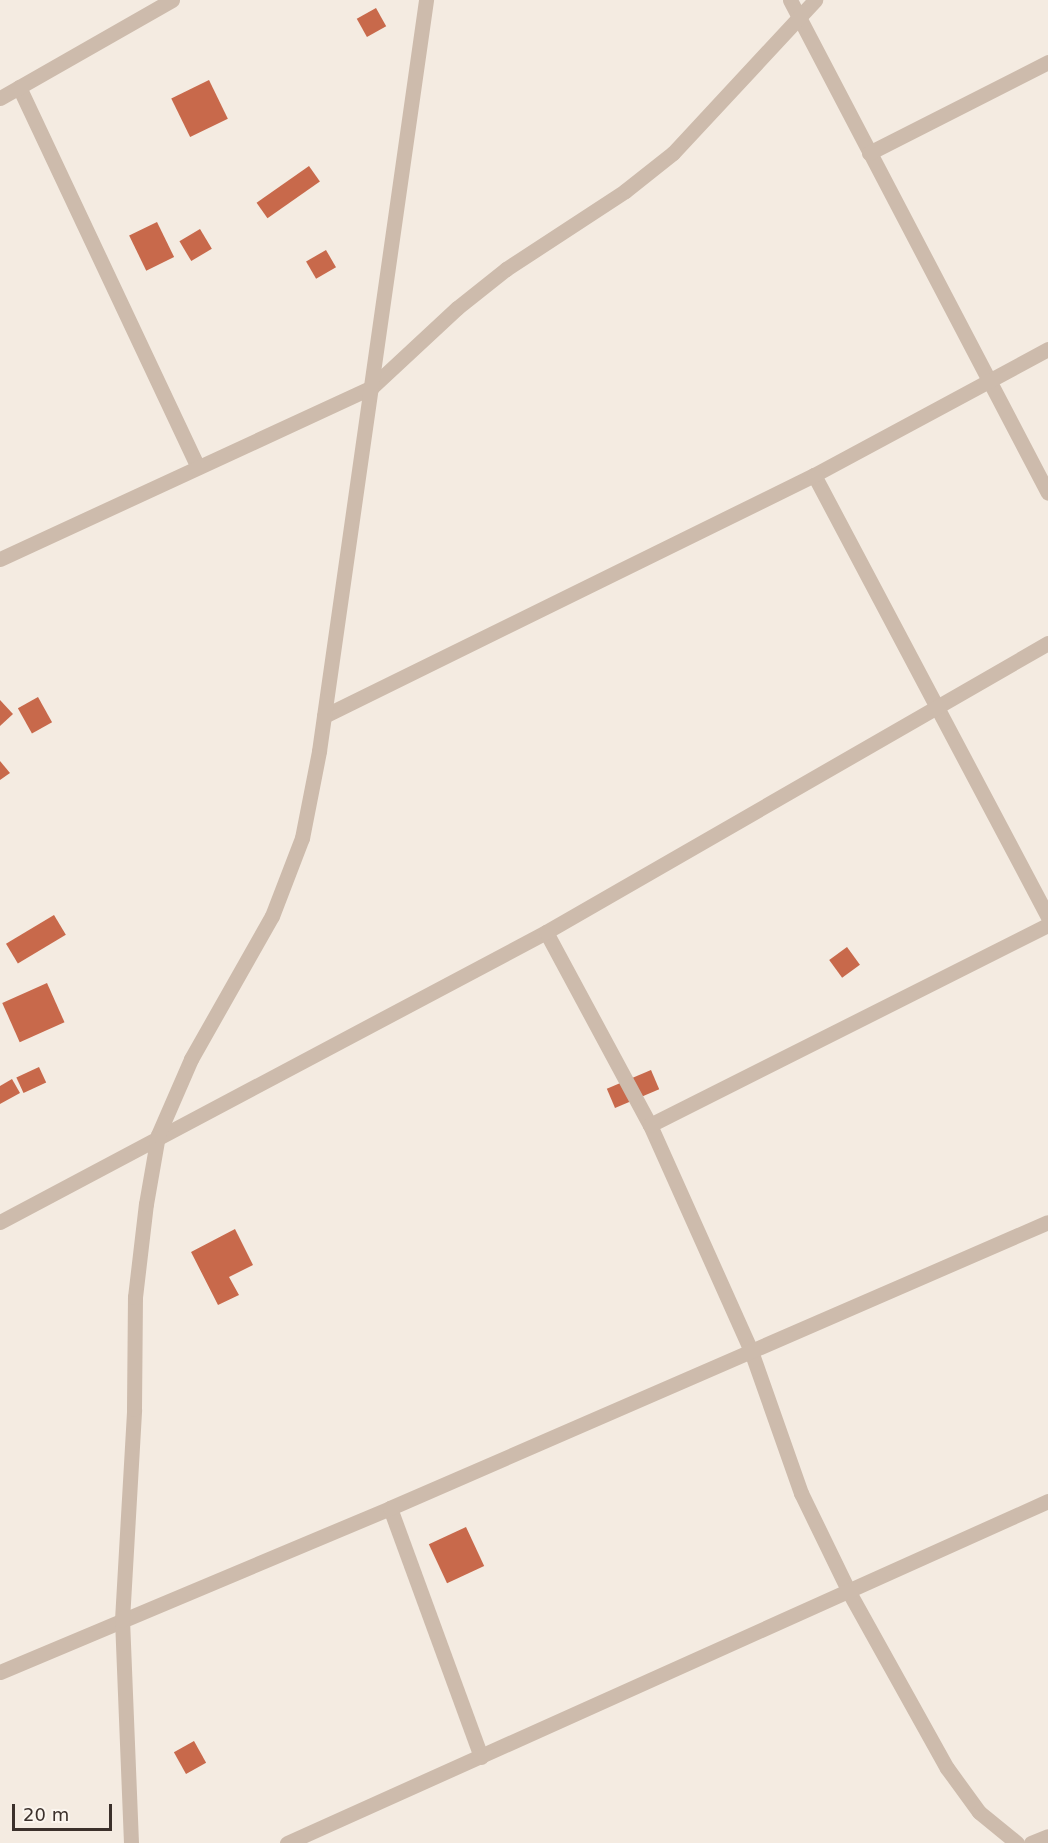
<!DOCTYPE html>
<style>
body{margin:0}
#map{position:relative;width:1048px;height:1843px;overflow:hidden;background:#f4ebe1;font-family:"DejaVu Sans",sans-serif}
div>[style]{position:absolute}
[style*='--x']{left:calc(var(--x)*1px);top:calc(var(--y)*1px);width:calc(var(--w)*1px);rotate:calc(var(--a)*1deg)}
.building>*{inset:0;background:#c8694b;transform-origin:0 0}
.street>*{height:15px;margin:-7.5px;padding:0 7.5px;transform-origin:7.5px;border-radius:7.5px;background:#cdbbac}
span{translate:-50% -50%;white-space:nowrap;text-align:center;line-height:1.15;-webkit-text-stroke:4.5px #fbf5ee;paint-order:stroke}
.scale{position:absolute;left:12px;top:1804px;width:100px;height:27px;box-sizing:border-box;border:3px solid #3b302b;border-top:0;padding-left:8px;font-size:18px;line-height:21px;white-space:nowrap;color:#3b302b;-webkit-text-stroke:4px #fbf5ee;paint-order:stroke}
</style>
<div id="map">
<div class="building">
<i style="left:376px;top:8px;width:21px;height:22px;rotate:61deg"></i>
<i style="left:209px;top:80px;width:43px;height:42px;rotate:64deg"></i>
<i style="left:309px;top:166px;width:19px;height:64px;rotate:55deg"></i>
<i style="left:157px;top:222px;width:39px;height:31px;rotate:64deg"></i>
<i style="left:200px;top:229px;width:23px;height:24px;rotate:59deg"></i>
<i style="left:326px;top:250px;width:20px;height:23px;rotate:60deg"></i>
<i style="left:38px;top:697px;width:29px;height:23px;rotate:61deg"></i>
<i style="clip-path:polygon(0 700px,13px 714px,0 726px)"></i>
<i style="clip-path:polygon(0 761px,10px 773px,0 780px)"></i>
<i style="left:54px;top:915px;width:23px;height:56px;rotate:59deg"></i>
<i style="left:847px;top:947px;width:22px;height:22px;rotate:54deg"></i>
<i style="left:47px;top:983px;width:43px;height:49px;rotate:66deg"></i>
<i style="left:39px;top:1067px;width:17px;height:25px;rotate:65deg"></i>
<i style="left:651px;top:1070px;width:21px;height:48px;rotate:67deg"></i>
<i style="clip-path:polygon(12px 1079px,20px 1093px,0 1104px,0 1086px)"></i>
<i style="clip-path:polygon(235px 1229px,253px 1265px,229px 1277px,239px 1295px,218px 1305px,191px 1252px)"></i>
<i style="left:466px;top:1527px;width:43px;height:41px;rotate:65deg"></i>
<i style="left:194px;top:1741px;width:25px;height:23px;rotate:61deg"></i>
</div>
<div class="street">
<i style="--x:790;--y:0;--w:556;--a:62.38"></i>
<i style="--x:19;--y:87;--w:420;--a:64.8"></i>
<i style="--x:0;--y:98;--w:198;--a:-29.7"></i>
<i style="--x:869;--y:153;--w:201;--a:-26.9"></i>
<i style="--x:814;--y:475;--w:500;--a:62.1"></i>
<i style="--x:0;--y:559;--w:410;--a:-24.8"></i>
<i style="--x:372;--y:387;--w:116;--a:-42.9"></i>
<i style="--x:457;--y:308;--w:63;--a:-38.5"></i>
<i style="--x:506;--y:269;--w:142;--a:-33.2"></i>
<i style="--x:625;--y:191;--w:61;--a:-38.4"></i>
<i style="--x:673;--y:153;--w:209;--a:-47.1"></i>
<i style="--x:324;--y:716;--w:546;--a:-26.19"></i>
<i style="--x:814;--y:475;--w:266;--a:-28.3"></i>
<i style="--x:546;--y:932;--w:219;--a:61.7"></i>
<i style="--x:650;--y:1125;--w:248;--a:65.9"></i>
<i style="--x:751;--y:1351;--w:151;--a:70.6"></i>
<i style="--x:801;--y:1493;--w:112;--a:64.1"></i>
<i style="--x:850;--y:1594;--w:199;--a:60.9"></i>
<i style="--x:947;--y:1768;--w:54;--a:54"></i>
<i style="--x:979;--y:1812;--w:49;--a:39.2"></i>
<i style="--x:650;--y:1125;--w:445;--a:-26.7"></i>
<i style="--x:0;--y:1222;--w:618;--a:-27.97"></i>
<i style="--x:546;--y:932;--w:579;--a:-29.93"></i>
<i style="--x:390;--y:1508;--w:265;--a:69.9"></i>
<i style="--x:0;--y:1672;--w:423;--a:-22.8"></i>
<i style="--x:390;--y:1508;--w:717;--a:-23.49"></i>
<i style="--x:131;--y:1843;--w:223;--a:-92.3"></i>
<i style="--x:122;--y:1620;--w:211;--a:-86.7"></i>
<i style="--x:134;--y:1409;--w:112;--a:-89.5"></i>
<i style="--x:135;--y:1297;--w:94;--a:-83.3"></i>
<i style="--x:146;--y:1204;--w:70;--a:-80.1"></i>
<i style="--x:158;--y:1135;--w:83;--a:-66.5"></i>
<i style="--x:191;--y:1059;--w:164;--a:-60.5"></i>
<i style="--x:272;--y:916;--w:84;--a:-69"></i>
<i style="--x:302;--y:838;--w:89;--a:-78.9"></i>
<i style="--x:319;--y:751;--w:759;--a:-81.89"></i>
<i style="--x:287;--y:1843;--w:834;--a:-24.2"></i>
<i style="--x:1031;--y:1843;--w:18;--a:-22"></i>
</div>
<div class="scale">20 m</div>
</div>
